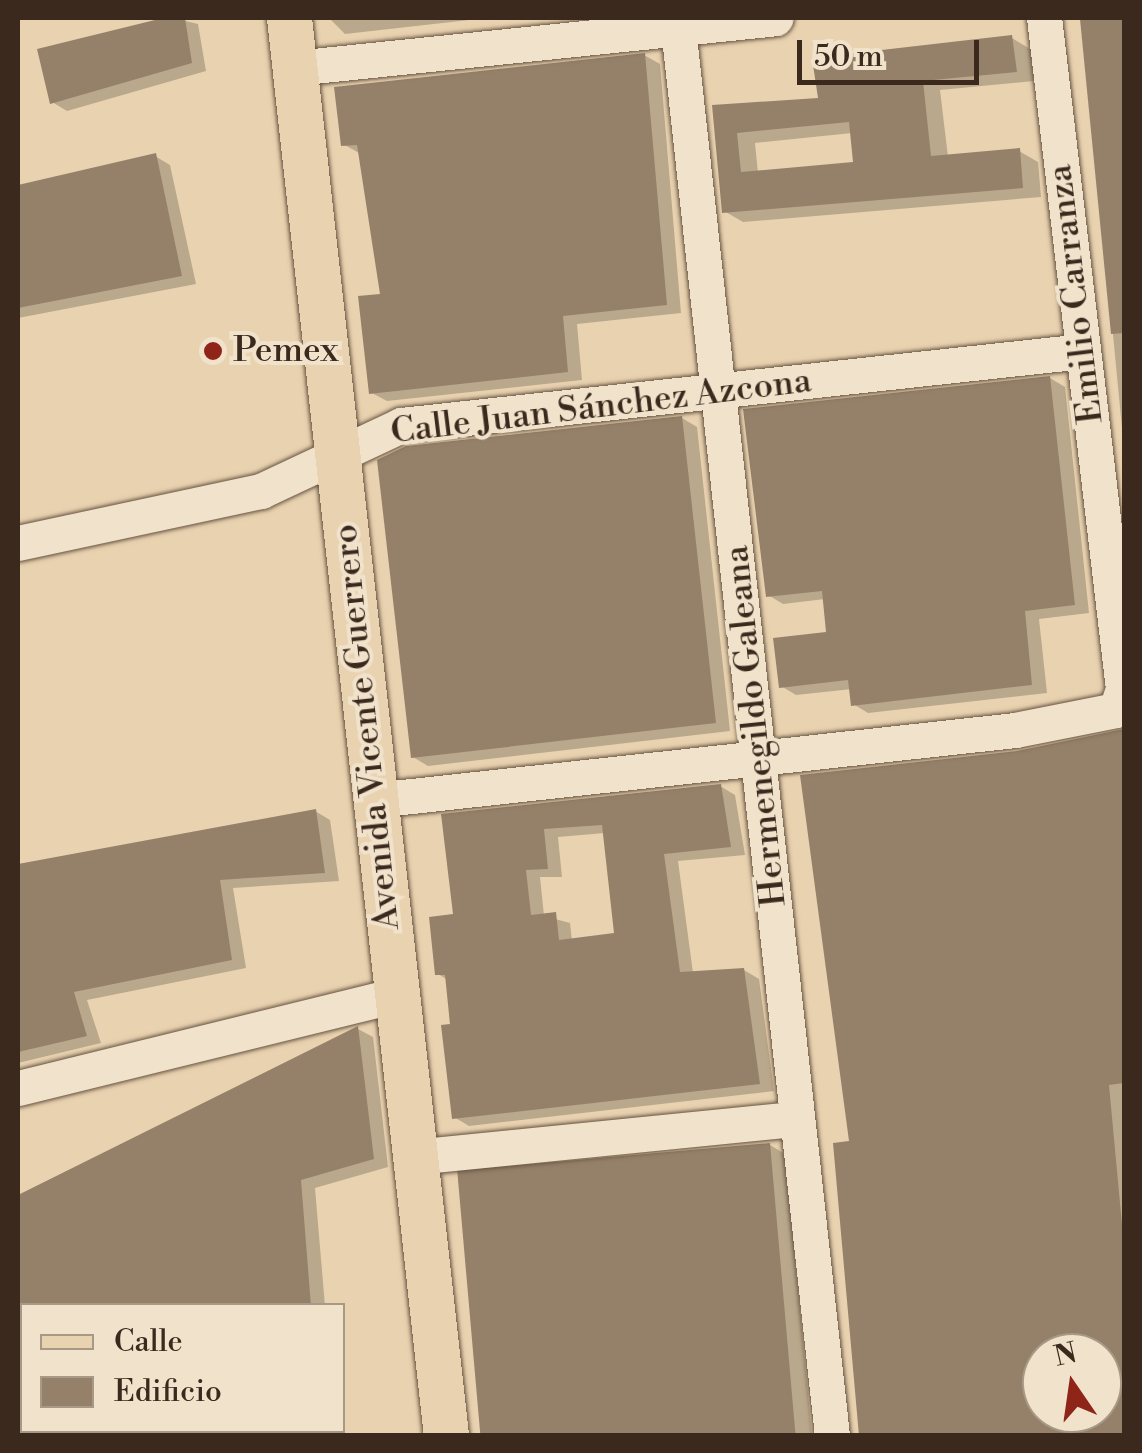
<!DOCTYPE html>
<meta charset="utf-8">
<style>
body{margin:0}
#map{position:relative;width:1142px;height:1453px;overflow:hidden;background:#e9d2af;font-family:"Libre Bodoni",serif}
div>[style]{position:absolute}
.shadow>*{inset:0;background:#0003}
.building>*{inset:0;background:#958169;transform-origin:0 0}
.roads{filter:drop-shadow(0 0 2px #665342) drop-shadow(0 0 2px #665342)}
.minor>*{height:35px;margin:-17.5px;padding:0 17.5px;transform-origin:17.5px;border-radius:17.5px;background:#f1e2cb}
.major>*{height:45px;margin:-22.5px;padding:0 22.5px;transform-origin:22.5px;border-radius:22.5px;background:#e9d2af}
.dots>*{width:28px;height:28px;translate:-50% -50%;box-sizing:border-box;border:5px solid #f1e2cb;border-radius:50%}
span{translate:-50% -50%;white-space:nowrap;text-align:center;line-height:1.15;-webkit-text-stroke:8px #f1e2cb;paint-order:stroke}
.street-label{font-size:35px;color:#3b291e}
.poi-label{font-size:35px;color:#3b291e}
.left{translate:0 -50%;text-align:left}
.frame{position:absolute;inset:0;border:20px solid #3b291e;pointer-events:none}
.legend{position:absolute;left:20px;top:1303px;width:325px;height:130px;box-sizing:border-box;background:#f1e2cb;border:2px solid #a89886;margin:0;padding:12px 18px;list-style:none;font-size:30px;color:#3b291e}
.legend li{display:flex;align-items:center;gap:20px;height:50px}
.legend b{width:50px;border:2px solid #a89886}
.north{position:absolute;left:1022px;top:1333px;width:100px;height:100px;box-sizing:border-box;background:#f1e2cb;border:2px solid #a89886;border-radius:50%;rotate:347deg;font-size:28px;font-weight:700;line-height:40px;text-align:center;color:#3b291e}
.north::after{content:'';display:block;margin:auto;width:35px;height:45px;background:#8f2418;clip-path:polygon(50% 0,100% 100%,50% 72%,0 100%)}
.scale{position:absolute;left:797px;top:40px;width:182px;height:45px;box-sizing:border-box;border:5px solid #3b291e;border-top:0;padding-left:12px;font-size:30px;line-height:35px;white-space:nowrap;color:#3b291e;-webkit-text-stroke:8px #f1e2cb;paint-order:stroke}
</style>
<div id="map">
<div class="shadow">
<div style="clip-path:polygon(173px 18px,198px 24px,206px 71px,67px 111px,52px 102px,40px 51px)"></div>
<div style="clip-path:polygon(329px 18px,487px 18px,345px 34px)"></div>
<div style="clip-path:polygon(1124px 18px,1124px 449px,1083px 22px)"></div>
<div style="clip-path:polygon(evenodd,1012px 38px,1030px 49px,1034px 81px,940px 90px,948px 157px,1019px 151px,1038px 162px,1041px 197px,743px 222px,724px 211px,715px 107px,821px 100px,1012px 38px,852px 133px,856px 165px,758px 173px,755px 143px,852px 133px)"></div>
<div style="clip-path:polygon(644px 55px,660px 64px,681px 313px,577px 324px,582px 380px,387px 401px,372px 393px,383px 296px,359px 153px,343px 144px)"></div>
<div style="clip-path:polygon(155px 156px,170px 165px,196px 284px,18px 318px,18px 254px,25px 252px,18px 188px)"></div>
<div style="clip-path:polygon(1050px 378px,1065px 387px,1089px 613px,1039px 619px,1047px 693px,868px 713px,853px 704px,852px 689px,796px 695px,781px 686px,829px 634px,825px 599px,783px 604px,768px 595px)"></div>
<div style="clip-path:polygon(682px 418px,697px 427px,730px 731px,428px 766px,413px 757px)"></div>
<div style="clip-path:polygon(evenodd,1124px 731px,1124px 1436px,862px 1436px,851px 1143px,1018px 754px,1124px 731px,1042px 1353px,1102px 1353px,1102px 1413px,1042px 1413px,1042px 1353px)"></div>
<div style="clip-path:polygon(evenodd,720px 786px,735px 795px,745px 855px,678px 861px,693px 973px,744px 970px,759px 979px,774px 1091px,469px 1126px,454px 1117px,448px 980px,438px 974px,456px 916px,444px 816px,720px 786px,605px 833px,617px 935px,572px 941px,570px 923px,544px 916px,540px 877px,562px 877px,558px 837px,605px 833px)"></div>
<div style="clip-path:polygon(315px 811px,330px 820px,339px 881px,233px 888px,246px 968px,87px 1000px,101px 1043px,18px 1063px,18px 867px)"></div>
<div style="clip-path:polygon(358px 1029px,373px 1037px,388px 1167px,315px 1188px,325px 1306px,22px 1306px,22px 1430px,336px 1436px,18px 1436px,18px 1199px)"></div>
<div style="clip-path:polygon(770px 1145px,785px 1154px,812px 1436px,490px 1436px)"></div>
</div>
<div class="building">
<div style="clip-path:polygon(163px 18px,185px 18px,192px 63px,50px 104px,37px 49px)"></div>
<div style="clip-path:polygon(1124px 18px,1124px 333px,1111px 334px,1080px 19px)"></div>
<div style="clip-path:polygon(evenodd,1012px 35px,1017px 72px,923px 81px,931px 156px,1020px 148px,1023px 188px,722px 213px,712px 105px,818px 98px,812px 58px,1012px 35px,849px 122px,853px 162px,741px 172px,737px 133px,849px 122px)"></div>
<div style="clip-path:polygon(645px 53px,667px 305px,563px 316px,568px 372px,369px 394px,358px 296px,380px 294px,357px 145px,341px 146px,334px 87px)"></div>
<div style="clip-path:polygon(156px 153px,182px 276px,18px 308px,18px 185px)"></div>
<div style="clip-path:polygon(1050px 376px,1075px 605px,1025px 611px,1032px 685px,851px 706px,848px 680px,779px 688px,773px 638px,826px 632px,822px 591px,766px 597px,743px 409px)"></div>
<div style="clip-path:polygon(682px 416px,716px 723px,411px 758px,377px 460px,406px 446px)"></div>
<div style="clip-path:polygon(evenodd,1124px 729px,1124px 1083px,1109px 1085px,1124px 1246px,1124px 1436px,859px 1436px,833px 1143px,849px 1141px,800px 775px,1017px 751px,1124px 729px,1042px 1353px,1102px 1353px,1102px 1413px,1042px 1413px,1042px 1353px)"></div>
<div style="clip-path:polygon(evenodd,721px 784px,731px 847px,664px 854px,680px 972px,744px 968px,760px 1084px,452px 1119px,441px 1025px,450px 1024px,445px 975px,435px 975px,429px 917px,453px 914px,441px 814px,721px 784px,602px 825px,614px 933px,559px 940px,556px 912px,531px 915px,526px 870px,548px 869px,544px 829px,602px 825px)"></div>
<div style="clip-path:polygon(316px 809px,325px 873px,220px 880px,232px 960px,74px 992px,87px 1036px,18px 1052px,18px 864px)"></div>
<div style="clip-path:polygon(358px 1026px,374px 1159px,301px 1180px,311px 1306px,18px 1306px,18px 1195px)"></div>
<div style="left:770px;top:1143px;width:294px;height:314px;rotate:85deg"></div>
</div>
<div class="roads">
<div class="minor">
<div style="left:677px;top:18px;width:1426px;rotate:83.76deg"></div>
<div style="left:294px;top:68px;width:484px;rotate:-5.9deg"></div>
<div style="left:18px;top:543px;width:249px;rotate:-12.1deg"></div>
<div style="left:261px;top:491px;width:155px;rotate:-25.2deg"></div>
<div style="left:401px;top:425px;width:686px;rotate:-6.19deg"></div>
<div style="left:375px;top:800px;width:644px;rotate:-6.24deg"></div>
<div style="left:1015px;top:730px;width:103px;rotate:-11.2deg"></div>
<div style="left:1116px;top:710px;width:22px;rotate:-72deg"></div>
<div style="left:1123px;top:689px;width:676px;rotate:-96.71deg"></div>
<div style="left:18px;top:1088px;width:389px;rotate:-13.8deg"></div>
<div style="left:413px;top:1157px;width:385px;rotate:-5.7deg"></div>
</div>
<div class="major">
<div style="left:289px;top:18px;width:1427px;rotate:83.68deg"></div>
</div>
</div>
<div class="dots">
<div style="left:213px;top:351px;background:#8f2418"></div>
</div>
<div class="street-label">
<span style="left:1076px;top:294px;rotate:-97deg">Emilio Carranza</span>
<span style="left:601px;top:407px;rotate:-7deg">Calle Juan Sánchez Azcona</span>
<span style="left:756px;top:726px;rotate:-96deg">Hermenegildo Galeana</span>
<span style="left:367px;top:727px;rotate:-96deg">Avenida Vicente Guerrero</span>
</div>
<div class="poi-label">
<span class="left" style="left:233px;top:351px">Pemex</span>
</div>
<div class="frame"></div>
<ul class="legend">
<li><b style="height:12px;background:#e9d2af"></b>Calle</li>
<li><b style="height:28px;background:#958169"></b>Edificio</li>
</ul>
<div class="north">N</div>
<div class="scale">50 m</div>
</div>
